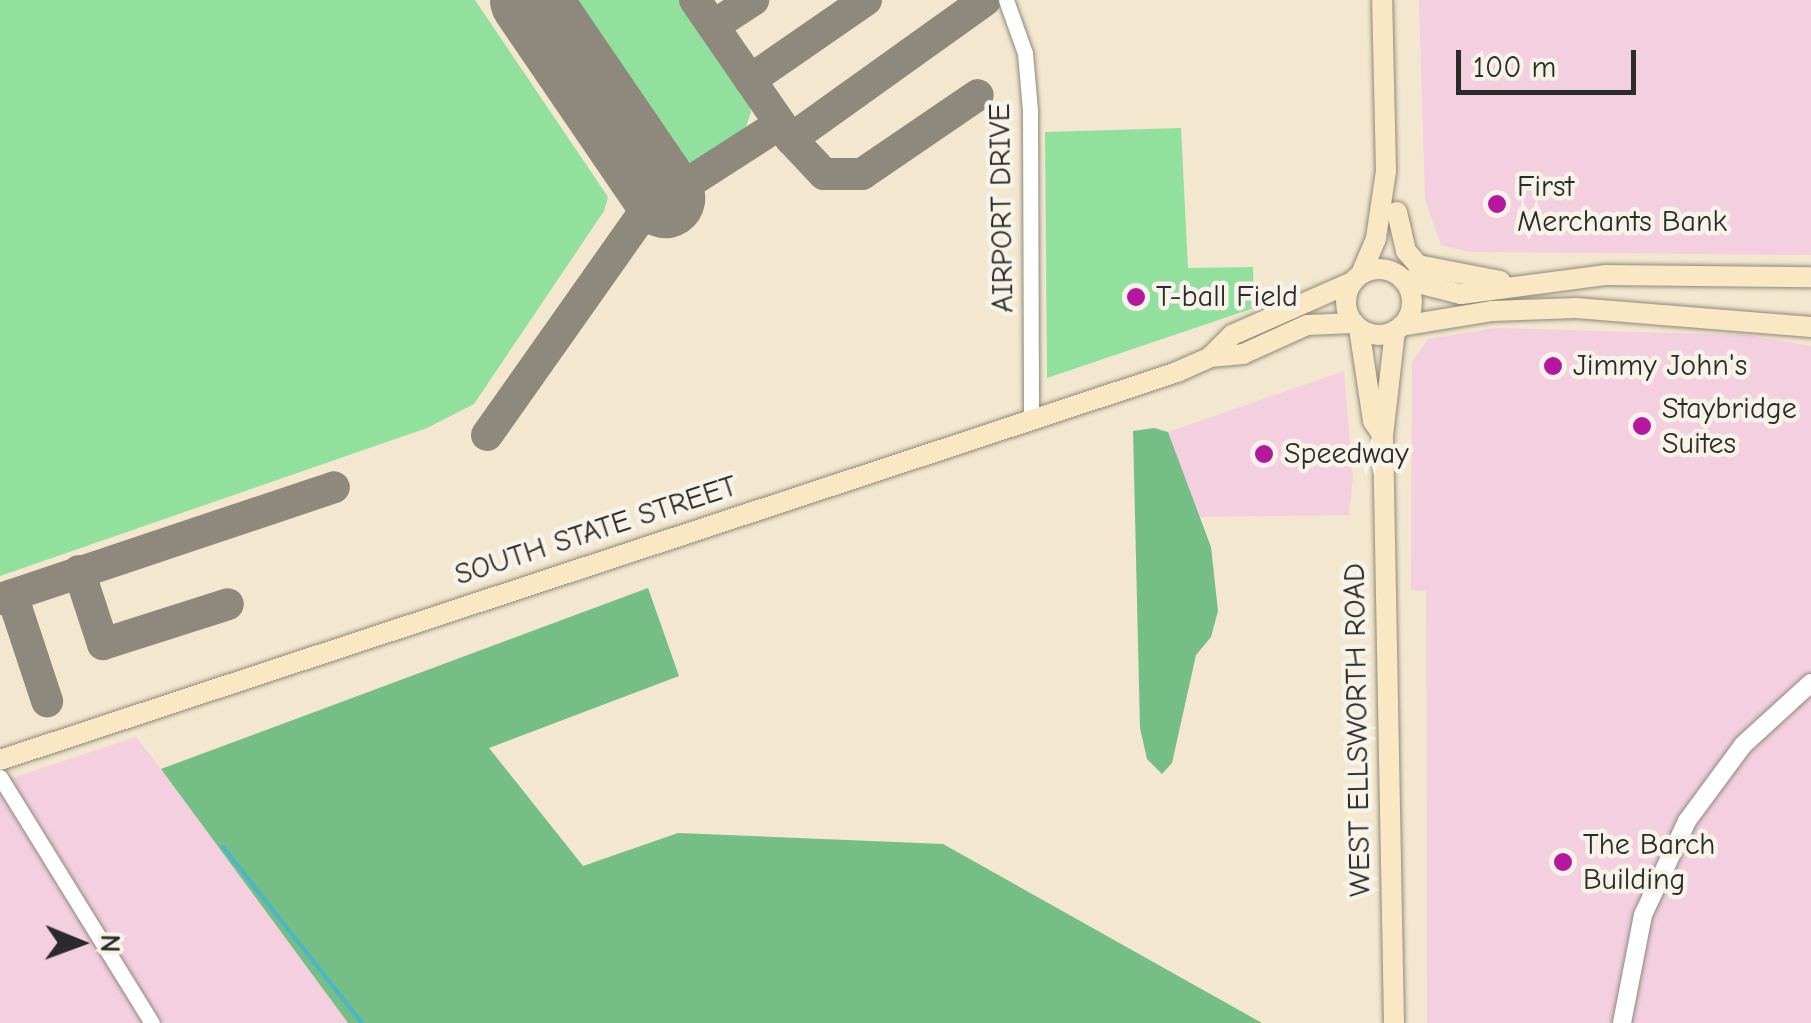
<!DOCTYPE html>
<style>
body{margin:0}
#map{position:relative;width:1811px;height:1023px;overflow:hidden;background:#f3e7cf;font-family:"Comic Neue",sans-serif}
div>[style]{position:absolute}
.built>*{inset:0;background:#f3cfe0}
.green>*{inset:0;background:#92e09e}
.forest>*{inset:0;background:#75be85}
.stream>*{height:4px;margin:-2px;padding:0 2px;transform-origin:2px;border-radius:2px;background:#4ab6c7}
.taxiway>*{height:32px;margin:-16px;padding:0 16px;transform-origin:16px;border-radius:16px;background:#8f897d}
.runway>*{height:80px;margin:-40px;padding:0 40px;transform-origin:40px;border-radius:40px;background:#8f897d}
.roads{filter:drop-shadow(0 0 2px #8f897d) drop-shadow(0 0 2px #8f897d)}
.minor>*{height:15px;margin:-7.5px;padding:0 7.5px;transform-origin:7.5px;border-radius:7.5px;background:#fff}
.tertiary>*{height:18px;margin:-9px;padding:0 9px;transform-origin:9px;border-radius:9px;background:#fff}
.secondary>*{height:20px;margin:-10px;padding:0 10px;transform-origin:10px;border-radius:10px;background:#fae7c3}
.secondary>.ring{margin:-10px;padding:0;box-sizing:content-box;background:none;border:20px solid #fae7c3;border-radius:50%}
.dots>*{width:28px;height:28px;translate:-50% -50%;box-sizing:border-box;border:5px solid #f7f3e8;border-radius:50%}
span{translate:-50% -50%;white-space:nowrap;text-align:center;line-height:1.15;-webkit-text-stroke:9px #f7f3e8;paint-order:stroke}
.poi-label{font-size:30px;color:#2b2b2b}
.left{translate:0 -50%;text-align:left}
.street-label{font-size:30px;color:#2b2b2b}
.north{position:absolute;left:30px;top:893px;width:100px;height:100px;-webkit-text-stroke:8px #f7f3e8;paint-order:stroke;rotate:91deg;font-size:28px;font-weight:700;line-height:40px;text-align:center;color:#2b2b2b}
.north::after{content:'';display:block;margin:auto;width:35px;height:45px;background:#2b2b2b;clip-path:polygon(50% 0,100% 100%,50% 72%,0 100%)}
.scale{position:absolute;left:1456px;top:50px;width:180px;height:45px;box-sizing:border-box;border:5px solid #2b2b2b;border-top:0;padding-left:12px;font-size:30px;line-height:35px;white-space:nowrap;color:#2b2b2b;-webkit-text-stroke:8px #f7f3e8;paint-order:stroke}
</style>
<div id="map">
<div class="built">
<div style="clip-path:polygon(1419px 0,1811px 0,1811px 255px,1470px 252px,1441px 245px,1425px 199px)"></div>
<div style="clip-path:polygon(1495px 328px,1747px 335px,1811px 346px,1811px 1023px,1427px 1023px,1426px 591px,1411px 590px,1412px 362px,1428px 339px)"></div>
<div style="clip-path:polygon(1344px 371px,1353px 477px,1349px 515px,1198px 517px,1168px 432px)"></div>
<div style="clip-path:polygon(136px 737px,161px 769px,348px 1023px,0 1023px,0 782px)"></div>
</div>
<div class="green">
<div style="clip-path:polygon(0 0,475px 0,608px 197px,604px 211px,474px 404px,427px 428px,0 576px)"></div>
<div style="clip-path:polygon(562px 0,685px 0,746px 86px,751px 112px,743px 136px,701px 168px,676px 164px)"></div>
<div style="clip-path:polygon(1181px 128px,1188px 268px,1253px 267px,1254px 308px,1047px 378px,1045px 132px)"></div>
</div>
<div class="forest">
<div style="clip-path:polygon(1154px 428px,1168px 432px,1211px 547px,1218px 611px,1211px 637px,1196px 655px,1172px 763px,1162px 774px,1147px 759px,1140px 728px,1133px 431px)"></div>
<div style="clip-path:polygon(648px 588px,679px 676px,489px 748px,583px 866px,678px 833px,943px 844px,1262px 1023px,348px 1023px,161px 769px)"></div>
</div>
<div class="stream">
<div style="left:223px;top:847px;width:224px;rotate:51.7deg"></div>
</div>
<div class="taxiway">
<div style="left:695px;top:0;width:169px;rotate:55.4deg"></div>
<div style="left:791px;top:139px;width:48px;rotate:46.7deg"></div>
<div style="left:824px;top:174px;width:38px"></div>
<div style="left:862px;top:174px;width:140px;rotate:-34.3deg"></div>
<div style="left:713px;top:26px;width:48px;rotate:-33deg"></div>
<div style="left:750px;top:80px;width:141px;rotate:-34.6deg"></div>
<div style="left:791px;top:139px;width:239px;rotate:-35.6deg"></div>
<div style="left:487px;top:435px;width:276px;rotate:-54.8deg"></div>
<div style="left:646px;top:210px;width:159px;rotate:-32.7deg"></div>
<div style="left:79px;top:571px;width:77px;rotate:71.8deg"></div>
<div style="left:103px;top:644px;width:131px;rotate:-17.7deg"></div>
<div style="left:12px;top:595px;width:112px;rotate:71.7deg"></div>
<div style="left:0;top:599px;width:352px;rotate:-18.5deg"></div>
</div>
<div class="runway">
<div style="left:530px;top:0;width:240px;rotate:55.7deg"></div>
</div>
<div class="roads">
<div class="minor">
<div style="left:1006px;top:0;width:56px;rotate:70.3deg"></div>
<div style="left:1025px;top:53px;width:57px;rotate:85deg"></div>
<div style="left:1030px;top:110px;width:310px;rotate:89.8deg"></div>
<div style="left:0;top:777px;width:289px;rotate:58.3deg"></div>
</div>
<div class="tertiary">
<div style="left:1622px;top:1023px;width:110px;rotate:-79deg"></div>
<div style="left:1643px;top:915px;width:104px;rotate:-64.9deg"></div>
<div style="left:1687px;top:821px;width:94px;rotate:-53.6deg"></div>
<div style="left:1743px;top:745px;width:92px;rotate:-42.4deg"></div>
</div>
<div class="secondary">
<div style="left:1397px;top:212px;width:40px;rotate:77deg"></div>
<div style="left:1406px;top:251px;width:18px;rotate:49deg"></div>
<div style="left:1418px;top:265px;width:84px;rotate:11deg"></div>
<div class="ring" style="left:1346px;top:269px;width:46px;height:46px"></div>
<div style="left:1361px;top:274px;width:39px;rotate:-67deg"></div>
<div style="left:1376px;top:238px;width:68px;rotate:-81.5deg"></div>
<div style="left:1386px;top:171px;width:171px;rotate:-91.3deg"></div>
<div style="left:1402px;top:279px;width:61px;rotate:14.3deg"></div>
<div style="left:1461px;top:294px;width:145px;rotate:-7.5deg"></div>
<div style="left:1605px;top:275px;width:206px;rotate:0.6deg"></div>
<div style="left:1401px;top:326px;width:93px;rotate:-9.3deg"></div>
<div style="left:1493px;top:311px;width:83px;rotate:-2.1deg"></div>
<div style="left:1576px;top:308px;width:236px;rotate:4.6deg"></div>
<div style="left:1359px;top:328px;width:94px;rotate:81.4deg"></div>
<div style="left:1373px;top:421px;width:18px;rotate:56deg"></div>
<div style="left:1210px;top:357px;width:33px;rotate:-5deg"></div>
<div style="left:1243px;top:354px;width:70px;rotate:-24.4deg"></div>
<div style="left:1307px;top:325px;width:47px;rotate:-2.4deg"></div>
<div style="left:0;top:760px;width:1239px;rotate:-18.24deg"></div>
<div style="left:1177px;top:372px;width:36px;rotate:-24deg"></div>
<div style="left:1210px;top:357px;width:31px;rotate:-45deg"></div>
<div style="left:1232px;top:335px;width:131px;rotate:-23.8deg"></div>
<div style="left:1394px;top:1023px;width:587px;rotate:-91.07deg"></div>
<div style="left:1383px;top:436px;width:106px;rotate:-83.5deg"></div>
</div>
</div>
<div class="dots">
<div style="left:1497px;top:204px;background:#b5179e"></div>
<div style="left:1136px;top:297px;background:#b5179e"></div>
<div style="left:1553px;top:366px;background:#b5179e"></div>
<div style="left:1642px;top:426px;background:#b5179e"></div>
<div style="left:1264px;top:454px;background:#b5179e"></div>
<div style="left:1563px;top:862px;background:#b5179e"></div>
</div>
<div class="poi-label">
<span class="left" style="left:1517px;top:204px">First<br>Merchants Bank</span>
<span class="left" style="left:1156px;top:297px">T-ball Field</span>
<span class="left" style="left:1573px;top:366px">Jimmy John's</span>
<span class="left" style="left:1662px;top:426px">Staybridge<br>Suites</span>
<span class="left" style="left:1284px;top:454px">Speedway</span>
<span class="left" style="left:1583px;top:862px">The Barch<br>Building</span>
</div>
<div class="street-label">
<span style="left:1002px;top:208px;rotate:-91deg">AIRPORT DRIVE</span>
<span style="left:596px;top:531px;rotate:-18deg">SOUTH STATE STREET</span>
<span style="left:1358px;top:730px;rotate:-91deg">WEST ELLSWORTH ROAD</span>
</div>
<div class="north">N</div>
<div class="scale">100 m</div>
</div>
